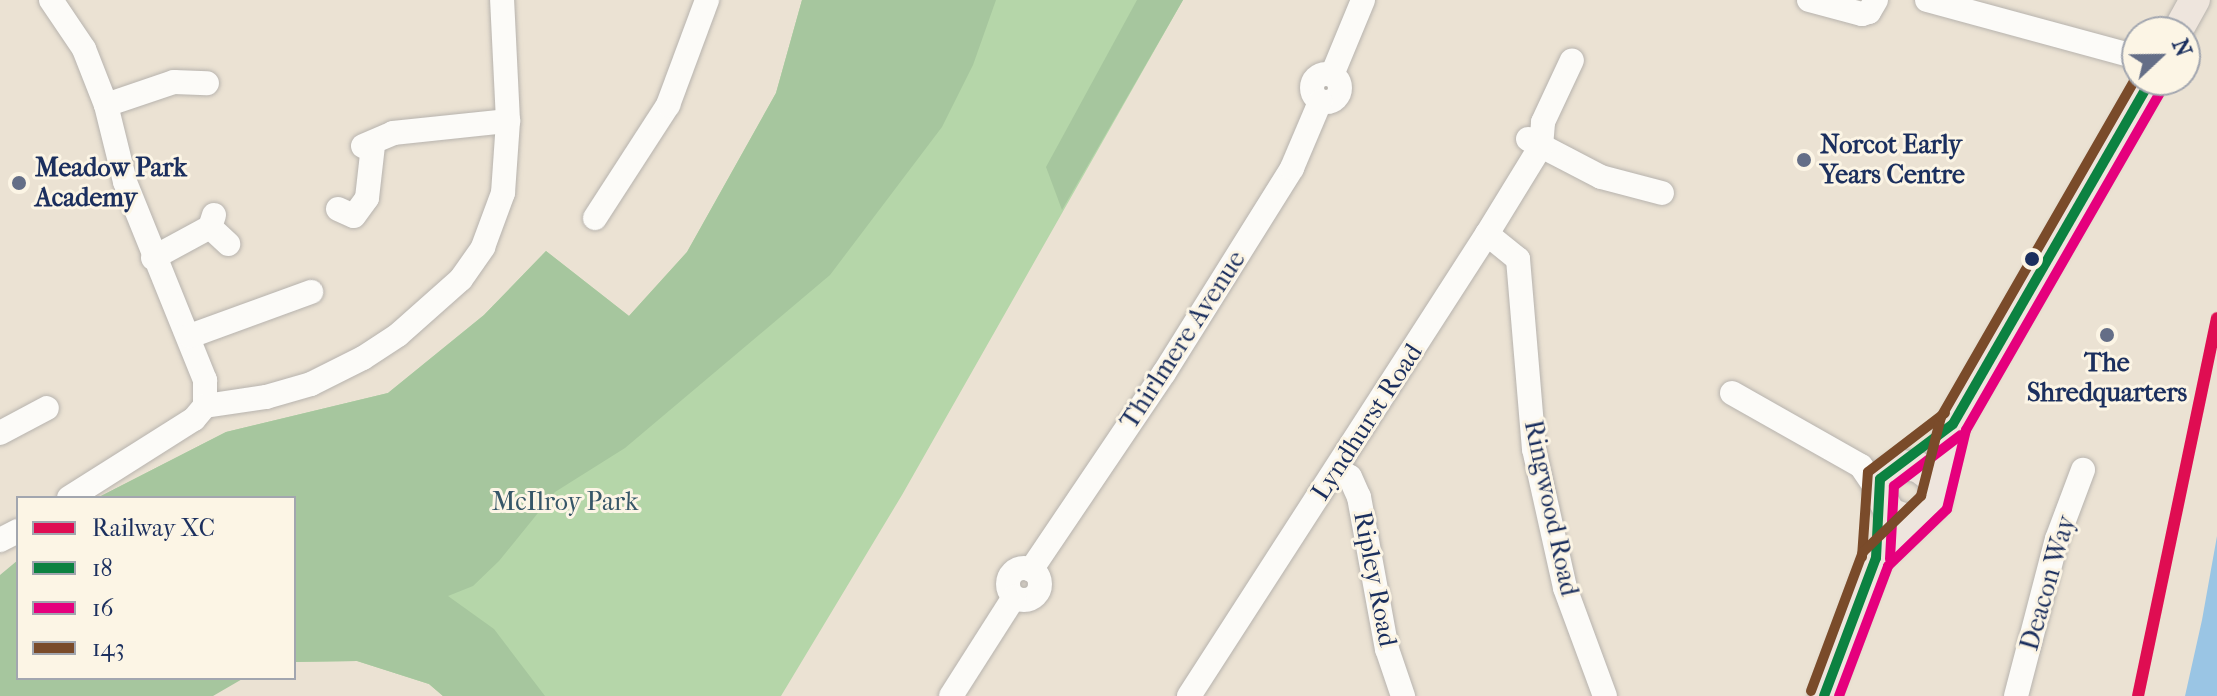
<!DOCTYPE html>
<style>
body{margin:0}
#map{position:relative;width:2217px;height:696px;overflow:hidden;background:#ebe2d3;font-family:"IM FELL French Canon",serif}
div>[style]{position:absolute}
.green>*{inset:0;background:#b5d6a9}
.forest>*{inset:0;background:#a6c69e}
.water>*{inset:0;background:#9ac5e4}
.roads{filter:drop-shadow(0 0 2px #b7b3ae) drop-shadow(0 0 2px #b7b3ae)}
.minor>*{height:24px;margin:-12px;padding:0 12px;transform-origin:12px;border-radius:12px;background:#fcfbf8}
.minor>.ring{margin:-12px;padding:0;box-sizing:content-box;background:none;border:24px solid #fcfbf8;border-radius:50%}
.major>*{height:30px;margin:-15px;padding:0 15px;transform-origin:15px;border-radius:15px;background:#eee5dd}
.bus-1>*{height:10px;margin:-5px;padding:0 5px;transform-origin:5px;border-radius:5px;background:#0c8241}
.bus-2>*{height:10px;margin:-5px;padding:0 5px;transform-origin:5px;border-radius:5px;background:#e5007d}
.bus-3>*{height:10px;margin:-5px;padding:0 5px;transform-origin:5px;border-radius:5px;background:#7a4b2a}
.rail-1>*{height:12px;margin:-6px;padding:0 6px;transform-origin:6px;border-radius:6px;background:#df0d52}
.dots>*{width:22px;height:22px;translate:-50% -50%;box-sizing:border-box;border:4px solid #fcf5e5;border-radius:50%}
span{translate:-50% -50%;white-space:nowrap;text-align:center;line-height:1.15;-webkit-text-stroke:6px #fcf5e5;paint-order:stroke}
.poi-label{font-size:26px;color:#1b2f5e;font-weight:700}
.left{translate:0 -50%;text-align:left}
.street-label{font-size:26px;color:#1b2f5e}
.park-label{font-size:26px;color:#365668}
.legend{position:absolute;left:16px;top:496px;width:280px;height:184px;box-sizing:border-box;background:#fcf5e5;border:2px solid #a2a6af;margin:0;padding:10px 14px;list-style:none;font-size:24px;color:#1b2f5e}
.legend li{display:flex;align-items:center;gap:16px;height:40px}
.legend b{width:40px;border:2px solid #a2a6af}
.north{position:absolute;left:2121px;top:16px;width:80px;height:80px;box-sizing:border-box;background:#fcf5e5;border:2px solid #a2a6af;border-radius:50%;rotate:68deg;font-size:22px;font-weight:700;line-height:32px;text-align:center;color:#1b2f5e}
.north::after{content:'';display:block;margin:auto;width:28px;height:36px;background:#646e87;clip-path:polygon(50% 0,100% 100%,50% 72%,0 100%)}
</style>
<div id="map">
<div class="green">
<div style="clip-path:polygon(802px 0,1183px 0,902px 495px,781px 696px,443px 696px,429px 684px,357px 661px,294px 662px,294px 498px,97px 498px,226px 432px,388px 393px,484px 315px,546px 251px,629px 316px,687px 252px,776px 93px)"></div>
</div>
<div class="forest">
<div style="clip-path:polygon(802px 0,996px 0,973px 65px,942px 127px,830px 275px,625px 448px,555px 492px,499px 561px,473px 586px,448px 596px,494px 629px,545px 696px,443px 696px,429px 684px,357px 661px,294px 662px,294px 498px,97px 498px,226px 432px,388px 393px,484px 315px,546px 251px,629px 316px,687px 252px,776px 93px)"></div>
<div style="clip-path:polygon(1137px 0,1183px 0,1062px 210px,1046px 167px)"></div>
<div style="clip-path:polygon(18px 560px,18px 678px,244px 678px,213px 696px,0 696px,0 575px)"></div>
</div>
<div class="water">
<div style="clip-path:polygon(2217px 536px,2217px 696px,2185px 696px,2202px 620px)"></div>
</div>
<div class="roads">
<div class="minor">
<div style="left:51px;top:0;width:59px;rotate:56deg"></div>
<div style="left:84px;top:49px;width:60px;rotate:68.6deg"></div>
<div style="left:106px;top:105px;width:79px;rotate:76.1deg"></div>
<div style="left:125px;top:182px;width:214px;rotate:68deg"></div>
<div style="left:205px;top:380px;width:26px;rotate:90deg"></div>
<div style="left:1809px;top:0;width:55px;rotate:14.8deg"></div>
<div style="left:1862px;top:14px;width:7px;rotate:-16deg"></div>
<div style="left:1869px;top:12px;width:14px;rotate:-60deg"></div>
<div style="left:1927px;top:0;width:218px;rotate:15.2deg"></div>
<div class="ring" style="left:1312px;top:74px;width:4px;height:4px"></div>
<div style="left:1332px;top:75px;width:81px;rotate:-67.5deg"></div>
<div style="left:106px;top:105px;width:72px;rotate:-18.7deg"></div>
<div style="left:174px;top:82px;width:33px;rotate:2deg"></div>
<div style="left:1528px;top:139px;width:82px;rotate:27.5deg"></div>
<div style="left:1601px;top:177px;width:63px;rotate:14.7deg"></div>
<div style="left:363px;top:146px;width:33px;rotate:-23deg"></div>
<div style="left:393px;top:133px;width:116px;rotate:-6deg"></div>
<div style="left:338px;top:209px;width:17px;rotate:24deg"></div>
<div style="left:354px;top:216px;width:22px;rotate:-54deg"></div>
<div style="left:367px;top:198px;width:53px;rotate:-83.5deg"></div>
<div style="left:214px;top:215px;width:13px;rotate:108deg"></div>
<div style="left:210px;top:227px;width:25px;rotate:43deg"></div>
<div style="left:595px;top:218px;width:135px;rotate:-57.1deg"></div>
<div style="left:668px;top:105px;width:112px;rotate:-69.6deg"></div>
<div style="left:1487px;top:234px;width:40px;rotate:39deg"></div>
<div style="left:1518px;top:259px;width:191px;rotate:85.2deg"></div>
<div style="left:1534px;top:449px;width:142px;rotate:77.4deg"></div>
<div style="left:1565px;top:588px;width:115px;rotate:69.7deg"></div>
<div style="left:153px;top:258px;width:65px;rotate:-28.5deg"></div>
<div style="left:190px;top:336px;width:129px;rotate:-20deg"></div>
<div style="left:1732px;top:393px;width:148px;rotate:29.5deg"></div>
<div style="left:1861px;top:466px;width:30px;rotate:56deg"></div>
<div style="left:0;top:433px;width:53px;rotate:-28deg"></div>
<div style="left:1337px;top:469px;width:15px;rotate:32deg"></div>
<div style="left:1350px;top:477px;width:22px;rotate:66deg"></div>
<div style="left:1359px;top:497px;width:155px;rotate:79.6deg"></div>
<div style="left:1387px;top:649px;width:50px;rotate:71.2deg"></div>
<div style="left:69px;top:498px;width:148px;rotate:-32.3deg"></div>
<div style="left:194px;top:419px;width:17px;rotate:-50deg"></div>
<div style="left:205px;top:406px;width:62px;rotate:-8.4deg"></div>
<div style="left:266px;top:397px;width:47px;rotate:-16.1deg"></div>
<div style="left:311px;top:384px;width:58px;rotate:-26.6deg"></div>
<div style="left:363px;top:358px;width:42px;rotate:-33.3deg"></div>
<div style="left:398px;top:335px;width:84px;rotate:-41.6deg"></div>
<div style="left:461px;top:279px;width:39px;rotate:-55deg"></div>
<div style="left:483px;top:247px;width:58px;rotate:-69.7deg"></div>
<div style="left:503px;top:193px;width:72px;rotate:-86deg"></div>
<div style="left:508px;top:121px;width:121px;rotate:-92.8deg"></div>
<div style="left:0;top:540px;width:20px;rotate:-27deg"></div>
<div class="ring" style="left:1008px;top:568px;width:8px;height:8px"></div>
<div style="left:1031px;top:570px;width:238px;rotate:-56deg"></div>
<div style="left:1164px;top:373px;width:242px;rotate:-58deg"></div>
<div style="left:1292px;top:168px;width:72px;rotate:-67deg"></div>
<div style="left:951px;top:696px;width:117px;rotate:-57.5deg"></div>
<div style="left:1189px;top:696px;width:550px;rotate:-57.18deg"></div>
<div style="left:1487px;top:234px;width:103px;rotate:-58.5deg"></div>
<div style="left:1541px;top:146px;width:24px;rotate:-85deg"></div>
<div style="left:1543px;top:122px;width:68px;rotate:-64.9deg"></div>
<div style="left:2016px;top:696px;width:162px;rotate:-75.4deg"></div>
<div style="left:2057px;top:539px;width:74px;rotate:-69.4deg"></div>
</div>
<div class="major">
<div style="left:2177px;top:32px;width:37px;rotate:-61deg"></div>
<div style="left:1935px;top:484px;width:63px;rotate:-73.3deg"></div>
<div style="left:1953px;top:424px;width:397px;rotate:-60.1deg"></div>
<div style="left:1824px;top:696px;width:147px;rotate:-69.4deg"></div>
<div style="left:1876px;top:558px;width:81px;rotate:-43.5deg"></div>
<div style="left:1935px;top:502px;width:11px;rotate:-80deg"></div>
<div style="left:1937px;top:491px;width:17px;rotate:-115deg"></div>
<div style="left:1930px;top:476px;width:15px;rotate:-143deg"></div>
<div style="left:1918px;top:467px;width:17px;rotate:-173deg"></div>
<div style="left:1901px;top:465px;width:19px;rotate:152deg"></div>
<div style="left:1884px;top:474px;width:18px;rotate:109deg"></div>
<div style="left:1878px;top:491px;width:25px;rotate:61deg"></div>
<div style="left:1890px;top:513px;width:23px;rotate:20deg"></div>
</div>
</div>
<div class="bus-1">
<div style="left:1824px;top:696px;width:147px;rotate:-69.4deg"></div>
<div style="left:1876px;top:558px;width:79px;rotate:-87.1deg"></div>
<div style="left:1880px;top:479px;width:91px;rotate:-37deg"></div>
<div style="left:1953px;top:424px;width:397px;rotate:-60.1deg"></div>
</div>
<div class="bus-2">
<div style="left:1890px;top:559px;width:73px;rotate:-86.9deg"></div>
<div style="left:1894px;top:486px;width:84px;rotate:-37.3deg"></div>
<div style="left:1839px;top:696px;width:139px;rotate:-69.3deg"></div>
<div style="left:1888px;top:566px;width:82px;rotate:-44deg"></div>
<div style="left:1947px;top:509px;width:81px;rotate:-76.5deg"></div>
<div style="left:1966px;top:430px;width:396px;rotate:-60.1deg"></div>
</div>
<div class="bus-3">
<div style="left:1862px;top:557px;width:85px;rotate:-86deg"></div>
<div style="left:1868px;top:472px;width:97px;rotate:-37.5deg"></div>
<div style="left:1811px;top:691px;width:148px;rotate:-69.5deg"></div>
<div style="left:1863px;top:552px;width:81px;rotate:-44deg"></div>
<div style="left:1921px;top:496px;width:81px;rotate:-75.8deg"></div>
<div style="left:1941px;top:417px;width:393px;rotate:-60.1deg"></div>
</div>
<div class="rail-1">
<div style="left:2138px;top:696px;width:386px;rotate:-78.2deg"></div>
</div>
<div class="dots">
<div style="left:1804px;top:160px;background:#646e87"></div>
<div style="left:19px;top:183px;background:#646e87"></div>
<div style="left:2032px;top:259px;background:#1b2f5e"></div>
<div style="left:2107px;top:335px;background:#646e87"></div>
</div>
<div class="poi-label">
<span class="left" style="left:1820px;top:160px">Norcot Early<br>Years Centre</span>
<span class="left" style="left:35px;top:183px">Meadow Park<br>Academy</span>
<span style="left:2107px;top:378px">The<br>Shredquarters</span>
</div>
<div class="street-label">
<span style="left:1183px;top:340px;rotate:-57deg">Thirlmere Avenue</span>
<span style="left:1367px;top:422px;rotate:-57deg">Lyndhurst Road</span>
<span style="left:1551px;top:508px;rotate:78deg">Ringwood Road</span>
<span style="left:1375px;top:579px;rotate:79deg">Ripley Road</span>
<span style="left:2048px;top:583px;rotate:-74deg">Deacon Way</span>
</div>
<div class="park-label">
<span style="left:565px;top:502px">McIlroy Park</span>
</div>
<ul class="legend">
<li><b style="height:10px;background:#df0d52"></b>Railway XC</li>
<li><b style="height:10px;background:#0c8241"></b>18</li>
<li><b style="height:10px;background:#e5007d"></b>16</li>
<li><b style="height:10px;background:#7a4b2a"></b>143</li>
</ul>
<div class="north">N</div>
</div>
